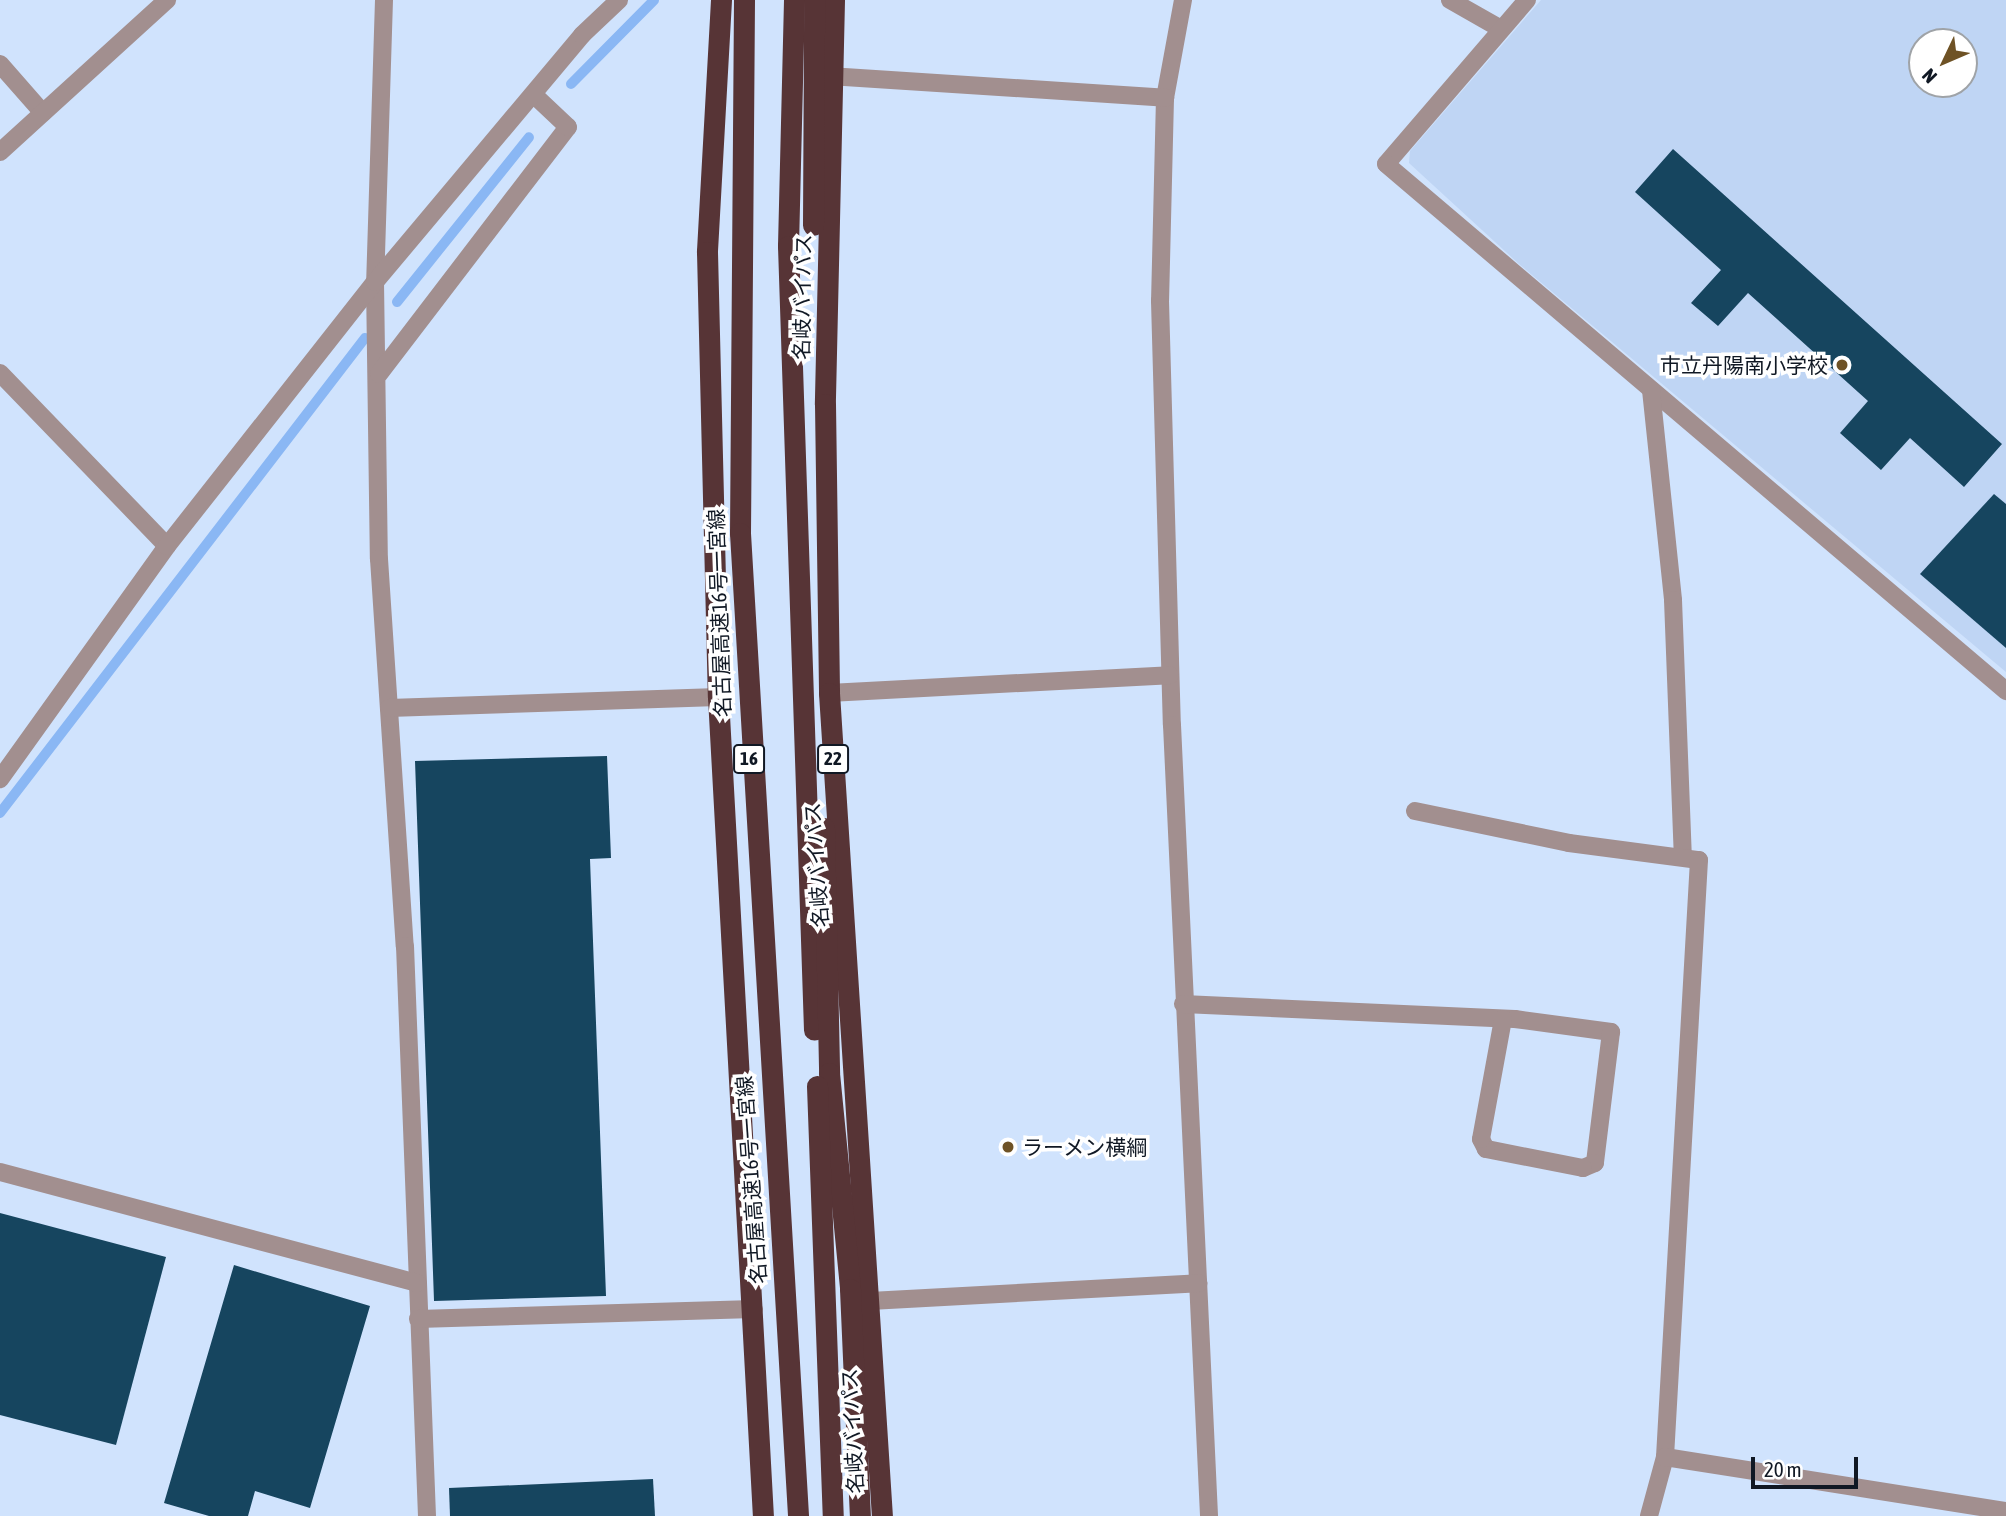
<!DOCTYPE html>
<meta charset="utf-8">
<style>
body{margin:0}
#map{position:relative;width:2006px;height:1516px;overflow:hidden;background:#d0e3fd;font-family:"Asap Condensed","Noto Sans JP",sans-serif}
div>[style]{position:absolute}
.built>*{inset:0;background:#bfd5f4}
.stream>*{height:10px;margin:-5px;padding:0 5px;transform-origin:5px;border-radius:5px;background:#8ab7f4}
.building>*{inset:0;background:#16455f}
.street>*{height:18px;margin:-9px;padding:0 9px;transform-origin:9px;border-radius:9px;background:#a28f8f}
.highway>*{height:21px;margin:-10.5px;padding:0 10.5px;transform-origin:10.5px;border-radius:10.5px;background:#573436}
.dots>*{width:19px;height:19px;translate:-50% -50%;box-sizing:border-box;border:4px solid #fff;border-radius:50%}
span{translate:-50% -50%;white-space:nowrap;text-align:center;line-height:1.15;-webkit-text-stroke:7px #fff;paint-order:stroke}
.shield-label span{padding:2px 5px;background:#fff;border:2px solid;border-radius:5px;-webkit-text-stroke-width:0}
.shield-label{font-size:19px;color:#101824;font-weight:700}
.street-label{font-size:21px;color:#101824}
.poi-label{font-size:21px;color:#101824}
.right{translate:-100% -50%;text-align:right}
.left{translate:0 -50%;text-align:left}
.north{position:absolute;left:1908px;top:28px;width:70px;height:70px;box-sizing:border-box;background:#fff;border:2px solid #9fa3a7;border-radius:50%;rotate:226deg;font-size:19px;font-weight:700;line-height:28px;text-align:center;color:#101824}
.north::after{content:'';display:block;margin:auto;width:24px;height:32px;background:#6e5225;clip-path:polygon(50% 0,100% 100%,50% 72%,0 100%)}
.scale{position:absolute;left:1751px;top:1457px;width:107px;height:32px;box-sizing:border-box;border:4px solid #101824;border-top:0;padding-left:9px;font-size:21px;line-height:24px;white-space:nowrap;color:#101824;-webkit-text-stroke:5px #fff;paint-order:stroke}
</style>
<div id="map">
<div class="built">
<div style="clip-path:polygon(evenodd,1541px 0,2006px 0,2006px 672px,1519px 264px,1409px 163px,1410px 151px,1541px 0,1922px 42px,1964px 42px,1964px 84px,1922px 84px,1922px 42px)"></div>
</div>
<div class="stream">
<div style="left:571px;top:84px;width:118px;rotate:-45.3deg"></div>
<div style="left:397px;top:302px;width:211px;rotate:-51.3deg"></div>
<div style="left:0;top:813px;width:599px;rotate:-52.46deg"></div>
</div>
<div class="building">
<div style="clip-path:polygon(1673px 149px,2002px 444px,1964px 487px,1910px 438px,1881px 470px,1840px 433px,1868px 401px,1748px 293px,1718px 326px,1691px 303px,1721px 270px,1635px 192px)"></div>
<div style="clip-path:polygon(1994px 494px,2006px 504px,2006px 648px,1920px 574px)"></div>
<div style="clip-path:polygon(607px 756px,611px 858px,590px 859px,606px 1296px,434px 1301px,415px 761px)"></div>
<div style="clip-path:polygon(0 1213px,166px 1257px,116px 1445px,0 1415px)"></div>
<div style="clip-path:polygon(234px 1265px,370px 1306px,310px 1508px,255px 1491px,248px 1516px,209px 1516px,164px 1503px)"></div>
<div style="clip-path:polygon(653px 1479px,655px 1516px,450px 1516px,449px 1488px)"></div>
</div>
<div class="street">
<div style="left:384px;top:0;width:282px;rotate:91.8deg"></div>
<div style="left:375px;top:282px;width:277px;rotate:89.2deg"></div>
<div style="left:379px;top:559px;width:388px;rotate:86.2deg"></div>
<div style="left:405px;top:946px;width:570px;rotate:87.79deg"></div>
<div style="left:1183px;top:0;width:100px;rotate:100.4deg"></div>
<div style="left:1165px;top:98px;width:203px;rotate:91.4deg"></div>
<div style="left:1160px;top:301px;width:424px;rotate:88.4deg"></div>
<div style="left:1172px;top:725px;width:792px;rotate:87.32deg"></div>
<div style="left:1450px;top:0;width:59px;rotate:29.6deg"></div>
<div style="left:1527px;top:0;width:216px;rotate:130.7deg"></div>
<div style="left:1386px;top:164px;width:814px;rotate:40.36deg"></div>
<div style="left:0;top:64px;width:65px;rotate:48.7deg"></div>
<div style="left:829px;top:76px;width:337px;rotate:3.7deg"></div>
<div style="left:0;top:152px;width:226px;rotate:-42.3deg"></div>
<div style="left:0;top:373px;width:240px;rotate:46deg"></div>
<div style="left:167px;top:546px;width:287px;rotate:125.6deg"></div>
<div style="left:379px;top:374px;width:311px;rotate:-52.6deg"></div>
<div style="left:568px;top:127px;width:47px;rotate:-136.7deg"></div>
<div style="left:1651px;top:390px;width:211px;rotate:84deg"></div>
<div style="left:1673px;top:600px;width:256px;rotate:87.8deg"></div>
<div style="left:167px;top:546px;width:336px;rotate:-51.8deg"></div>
<div style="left:375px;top:282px;width:322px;rotate:-50deg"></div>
<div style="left:582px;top:35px;width:51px;rotate:-43.4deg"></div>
<div style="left:829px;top:693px;width:341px;rotate:-3deg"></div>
<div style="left:389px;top:708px;width:329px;rotate:-1.9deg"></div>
<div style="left:1415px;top:811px;width:157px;rotate:11.7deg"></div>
<div style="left:1569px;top:843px;width:131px;rotate:7.5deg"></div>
<div style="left:1699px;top:860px;width:598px;rotate:93.26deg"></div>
<div style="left:1665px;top:1457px;width:61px;rotate:105.2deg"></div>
<div style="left:1183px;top:1004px;width:332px;rotate:2.6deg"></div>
<div style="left:1515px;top:1019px;width:97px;rotate:7.7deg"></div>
<div style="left:1611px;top:1032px;width:132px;rotate:97deg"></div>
<div style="left:1595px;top:1163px;width:13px;rotate:157deg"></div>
<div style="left:1583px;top:1168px;width:99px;rotate:-168.9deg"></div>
<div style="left:1486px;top:1149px;width:11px;rotate:-117deg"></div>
<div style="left:1481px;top:1139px;width:122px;rotate:-79.6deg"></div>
<div style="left:0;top:1172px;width:432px;rotate:14.9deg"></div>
<div style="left:870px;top:1301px;width:329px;rotate:-3.1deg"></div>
<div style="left:418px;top:1319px;width:336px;rotate:-1.7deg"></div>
<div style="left:1665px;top:1457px;width:345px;rotate:9deg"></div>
</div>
<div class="highway">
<div style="left:721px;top:0;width:252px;rotate:93.2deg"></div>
<div style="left:707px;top:252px;width:445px;rotate:88.6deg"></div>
<div style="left:718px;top:697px;width:820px;rotate:86.86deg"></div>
<div style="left:744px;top:0;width:533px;rotate:90.43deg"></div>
<div style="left:740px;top:533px;width:985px;rotate:86.62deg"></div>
<div style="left:794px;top:0;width:246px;rotate:91.4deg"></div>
<div style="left:788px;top:246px;width:784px;rotate:88.1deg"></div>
<div style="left:834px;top:0;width:404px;rotate:91.3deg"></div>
<div style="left:825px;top:404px;width:289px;rotate:89.2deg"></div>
<div style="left:829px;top:693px;width:825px;rotate:86.32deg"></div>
<div style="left:813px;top:225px;width:225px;rotate:-89.7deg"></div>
<div style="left:824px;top:828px;width:245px;rotate:88.8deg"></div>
<div style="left:829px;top:1073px;width:217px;rotate:84.4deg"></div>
<div style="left:850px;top:1289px;width:227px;rotate:87.5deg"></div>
<div style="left:817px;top:1086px;width:430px;rotate:87.9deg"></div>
</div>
<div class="dots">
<div style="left:1842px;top:365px;background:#6e5225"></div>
<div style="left:1008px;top:1147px;background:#6e5225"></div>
</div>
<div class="shield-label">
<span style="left:749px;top:759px">16</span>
<span style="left:833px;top:759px">22</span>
</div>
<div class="street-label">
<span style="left:802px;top:297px;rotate:-89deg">名岐バイパス</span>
<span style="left:719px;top:613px;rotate:-92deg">名古屋高速16号一宮線</span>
<span style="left:816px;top:865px;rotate:-94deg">名岐バイパス</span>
<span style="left:751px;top:1180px;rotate:-94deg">名古屋高速16号一宮線</span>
<span style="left:852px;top:1431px;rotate:-93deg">名岐バイパス</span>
</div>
<div class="poi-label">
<span class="right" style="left:1828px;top:365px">市立丹陽南小学校</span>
<span class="left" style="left:1022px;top:1147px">ラーメン横綱</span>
</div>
<div class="north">N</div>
<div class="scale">20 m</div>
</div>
